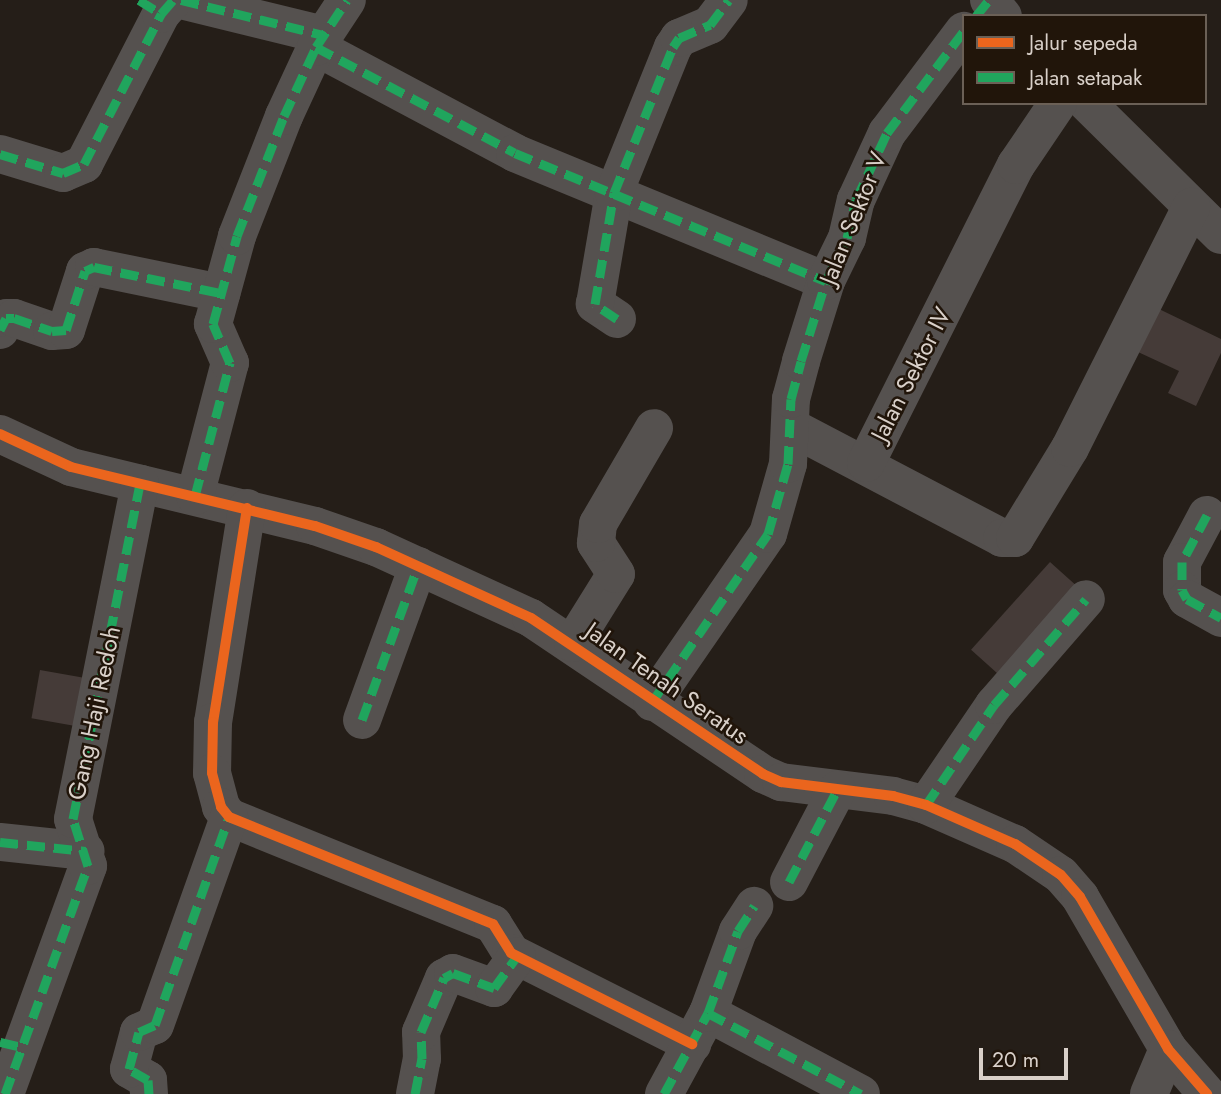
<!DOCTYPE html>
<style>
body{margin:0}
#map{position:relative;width:1221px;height:1094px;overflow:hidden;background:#251e18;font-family:Jost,sans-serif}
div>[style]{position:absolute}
.building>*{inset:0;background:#453b38;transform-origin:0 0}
.minor>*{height:38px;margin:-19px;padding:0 19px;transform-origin:19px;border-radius:19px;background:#55514f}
.quiet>*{height:9px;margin-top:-4.5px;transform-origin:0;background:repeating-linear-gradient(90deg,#20a55d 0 18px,transparent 0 27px)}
.cycleway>*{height:10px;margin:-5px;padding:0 5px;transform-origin:5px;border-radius:5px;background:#eb651d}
span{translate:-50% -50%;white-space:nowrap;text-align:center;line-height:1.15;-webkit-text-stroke:5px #21150a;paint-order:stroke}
.street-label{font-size:24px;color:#d9d0c9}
.legend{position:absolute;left:962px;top:14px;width:245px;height:91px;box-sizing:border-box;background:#21150a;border:2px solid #6b6056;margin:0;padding:9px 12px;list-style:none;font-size:21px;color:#d9d0c9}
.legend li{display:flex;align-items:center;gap:14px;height:35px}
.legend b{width:35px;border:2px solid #6b6056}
.scale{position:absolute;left:979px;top:1048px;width:89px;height:32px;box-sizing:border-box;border:4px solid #d9d0c9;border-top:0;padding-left:9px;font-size:21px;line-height:24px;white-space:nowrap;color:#d9d0c9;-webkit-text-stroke:5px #21150a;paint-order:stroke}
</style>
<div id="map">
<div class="building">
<div style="clip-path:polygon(1159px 309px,1221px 339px,1221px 353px,1196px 406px,1168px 393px,1179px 371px,1138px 352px)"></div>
<div style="left:1050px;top:562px;width:48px;height:118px;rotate:42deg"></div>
<div style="left:40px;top:670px;width:56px;height:49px;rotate:10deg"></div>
</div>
<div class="minor">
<div style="left:181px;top:0;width:147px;rotate:13.8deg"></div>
<div style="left:989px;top:0;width:21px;rotate:49deg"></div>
<div style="left:316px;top:47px;width:225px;rotate:28deg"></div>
<div style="left:515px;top:153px;width:336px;rotate:22.4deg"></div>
<div style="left:1087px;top:103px;width:188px;rotate:44.6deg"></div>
<div style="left:0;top:154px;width:66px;rotate:16.8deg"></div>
<div style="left:63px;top:173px;width:23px;rotate:-23deg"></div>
<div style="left:84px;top:164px;width:169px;rotate:-62.8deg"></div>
<div style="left:161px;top:14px;width:18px;rotate:-49deg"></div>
<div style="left:617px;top:319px;width:27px;rotate:-146deg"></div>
<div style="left:595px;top:304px;width:113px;rotate:-80.3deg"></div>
<div style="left:614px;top:193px;width:157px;rotate:-68deg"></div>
<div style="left:673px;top:47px;width:11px;rotate:-56deg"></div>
<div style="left:679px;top:38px;width:34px;rotate:-23deg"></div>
<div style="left:710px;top:25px;width:31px;rotate:-53deg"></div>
<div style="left:0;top:330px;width:13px;rotate:-63deg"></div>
<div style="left:6px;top:318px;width:8px"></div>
<div style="left:14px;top:318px;width:40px;rotate:18.9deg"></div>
<div style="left:52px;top:331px;width:14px;rotate:-4deg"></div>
<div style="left:66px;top:330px;width:62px;rotate:-72.1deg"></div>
<div style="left:85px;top:271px;width:10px;rotate:-24deg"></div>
<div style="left:94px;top:267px;width:130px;rotate:11.6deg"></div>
<div style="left:791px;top:427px;width:238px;rotate:27.7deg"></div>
<div style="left:1002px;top:538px;width:13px"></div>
<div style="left:1015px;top:538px;width:105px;rotate:-58.6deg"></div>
<div style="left:1070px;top:448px;width:270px;rotate:-63.3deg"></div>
<div style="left:0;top:434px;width:78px;rotate:24.9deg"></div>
<div style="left:71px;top:467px;width:251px;rotate:13.6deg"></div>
<div style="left:315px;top:526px;width:65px;rotate:19deg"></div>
<div style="left:376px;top:547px;width:170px;rotate:24.6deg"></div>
<div style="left:531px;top:618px;width:280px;rotate:33.9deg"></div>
<div style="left:763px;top:774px;width:20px;rotate:24deg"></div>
<div style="left:781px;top:782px;width:113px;rotate:7.1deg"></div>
<div style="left:893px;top:796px;width:34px;rotate:15deg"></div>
<div style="left:926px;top:805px;width:97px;rotate:23.7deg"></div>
<div style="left:1015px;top:844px;width:55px;rotate:34deg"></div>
<div style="left:1061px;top:875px;width:29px;rotate:49deg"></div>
<div style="left:1080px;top:897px;width:176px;rotate:59.9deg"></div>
<div style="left:1168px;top:1049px;width:60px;rotate:49.1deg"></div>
<div style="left:866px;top:463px;width:334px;rotate:-63.3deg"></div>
<div style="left:1016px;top:165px;width:75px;rotate:-55.9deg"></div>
<div style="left:195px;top:496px;width:138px;rotate:-75.3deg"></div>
<div style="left:230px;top:363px;width:43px;rotate:-113.6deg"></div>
<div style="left:213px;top:324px;width:91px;rotate:-74.7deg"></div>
<div style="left:237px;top:236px;width:129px;rotate:-68.6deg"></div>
<div style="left:284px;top:116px;width:76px;rotate:-65.1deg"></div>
<div style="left:316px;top:47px;width:56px;rotate:-56.6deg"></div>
<div style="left:247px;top:508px;width:217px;rotate:99deg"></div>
<div style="left:213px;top:722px;width:51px;rotate:91.1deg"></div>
<div style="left:212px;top:773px;width:35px;rotate:75deg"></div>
<div style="left:221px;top:807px;width:13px;rotate:51deg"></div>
<div style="left:229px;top:817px;width:285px;rotate:22.1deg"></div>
<div style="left:493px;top:924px;width:34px;rotate:58deg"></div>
<div style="left:511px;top:953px;width:203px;rotate:26.7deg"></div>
<div style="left:1207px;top:515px;width:53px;rotate:118deg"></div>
<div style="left:1182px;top:562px;width:28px;rotate:90deg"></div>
<div style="left:1182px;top:590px;width:10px;rotate:61deg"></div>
<div style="left:1187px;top:599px;width:39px;rotate:29deg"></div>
<div style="left:573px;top:643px;width:81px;rotate:-58.1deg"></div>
<div style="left:616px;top:574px;width:37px;rotate:-123deg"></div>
<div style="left:596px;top:543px;width:19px;rotate:-84deg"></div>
<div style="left:598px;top:524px;width:111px;rotate:-59.7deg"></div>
<div style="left:652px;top:702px;width:204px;rotate:-55.4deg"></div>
<div style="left:768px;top:534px;width:73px;rotate:-74.1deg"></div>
<div style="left:788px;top:464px;width:65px;rotate:-87.4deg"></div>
<div style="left:791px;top:399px;width:39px;rotate:-75deg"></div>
<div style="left:801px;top:361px;width:84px;rotate:-72.6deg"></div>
<div style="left:826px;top:281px;width:48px;rotate:-64deg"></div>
<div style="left:847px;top:238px;width:39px;rotate:-77deg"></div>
<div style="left:856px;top:200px;width:74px;rotate:-65.2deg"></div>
<div style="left:887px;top:133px;width:128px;rotate:-53deg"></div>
<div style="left:362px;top:720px;width:164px;rotate:-70deg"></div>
<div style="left:926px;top:805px;width:121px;rotate:-55.8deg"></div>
<div style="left:994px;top:705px;width:140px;rotate:-49deg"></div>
<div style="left:0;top:842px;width:86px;rotate:6deg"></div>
<div style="left:789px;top:882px;width:104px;rotate:-62.4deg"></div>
<div style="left:708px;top:1013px;width:173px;rotate:27.9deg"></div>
<div style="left:5px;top:1094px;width:243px;rotate:-70deg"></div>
<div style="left:88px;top:866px;width:49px;rotate:-107.7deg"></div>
<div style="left:73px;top:819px;width:342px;rotate:-78.7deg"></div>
<div style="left:149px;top:1094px;width:14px;rotate:-94deg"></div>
<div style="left:148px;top:1080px;width:22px;rotate:-150deg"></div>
<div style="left:129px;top:1069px;width:38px;rotate:-75deg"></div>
<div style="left:139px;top:1032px;width:17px;rotate:-24deg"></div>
<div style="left:155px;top:1025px;width:221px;rotate:-70.4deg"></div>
<div style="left:415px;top:1094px;width:36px;rotate:-79deg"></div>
<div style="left:422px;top:1059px;width:27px;rotate:-92deg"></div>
<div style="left:421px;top:1032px;width:59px;rotate:-66.9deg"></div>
<div style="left:444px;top:978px;width:10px;rotate:-29deg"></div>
<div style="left:453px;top:973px;width:44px;rotate:20.1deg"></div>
<div style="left:494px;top:988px;width:39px;rotate:-54deg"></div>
<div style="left:664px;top:1094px;width:92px;rotate:-61.5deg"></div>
<div style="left:708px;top:1013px;width:87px;rotate:-69.9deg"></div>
<div style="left:738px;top:931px;width:30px;rotate:-57deg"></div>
<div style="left:1149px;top:1094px;width:49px;rotate:-67.1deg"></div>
</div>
<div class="quiet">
<div style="left:139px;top:0;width:26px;rotate:32deg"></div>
<div style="left:181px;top:0;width:147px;rotate:13.8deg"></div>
<div style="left:976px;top:16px;width:21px;rotate:-51deg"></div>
<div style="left:316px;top:47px;width:225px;rotate:28deg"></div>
<div style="left:515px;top:153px;width:336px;rotate:22.4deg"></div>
<div style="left:0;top:154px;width:66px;rotate:16.8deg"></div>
<div style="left:63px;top:173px;width:23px;rotate:-23deg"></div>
<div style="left:84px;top:164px;width:169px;rotate:-62.8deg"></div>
<div style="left:161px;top:14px;width:18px;rotate:-49deg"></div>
<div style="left:617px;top:319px;width:27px;rotate:-146deg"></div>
<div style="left:595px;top:304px;width:113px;rotate:-80.3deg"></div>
<div style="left:614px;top:193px;width:157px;rotate:-68deg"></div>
<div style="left:673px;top:47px;width:11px;rotate:-56deg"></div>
<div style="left:679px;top:38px;width:34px;rotate:-23deg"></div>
<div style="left:710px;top:25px;width:31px;rotate:-53deg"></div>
<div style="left:0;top:330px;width:13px;rotate:-63deg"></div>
<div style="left:6px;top:318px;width:8px"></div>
<div style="left:14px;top:318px;width:40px;rotate:18.9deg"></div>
<div style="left:52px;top:331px;width:14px;rotate:-4deg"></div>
<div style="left:66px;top:330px;width:62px;rotate:-72.1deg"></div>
<div style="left:85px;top:271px;width:10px;rotate:-24deg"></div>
<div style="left:94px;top:267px;width:130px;rotate:11.6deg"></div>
<div style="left:195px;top:496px;width:138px;rotate:-75.3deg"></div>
<div style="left:230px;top:363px;width:43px;rotate:-113.6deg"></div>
<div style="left:213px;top:324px;width:91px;rotate:-74.7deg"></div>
<div style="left:237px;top:236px;width:129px;rotate:-68.6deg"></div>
<div style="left:284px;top:116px;width:76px;rotate:-65.1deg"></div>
<div style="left:316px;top:47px;width:56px;rotate:-56.6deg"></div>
<div style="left:1207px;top:515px;width:53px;rotate:118deg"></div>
<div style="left:1182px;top:562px;width:28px;rotate:90deg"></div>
<div style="left:1182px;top:590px;width:10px;rotate:61deg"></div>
<div style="left:1187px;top:599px;width:39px;rotate:29deg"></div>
<div style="left:652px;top:702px;width:204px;rotate:-55.4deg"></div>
<div style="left:768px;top:534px;width:73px;rotate:-74.1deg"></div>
<div style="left:788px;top:464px;width:65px;rotate:-87.4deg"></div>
<div style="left:791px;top:399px;width:39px;rotate:-75deg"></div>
<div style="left:801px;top:361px;width:84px;rotate:-72.6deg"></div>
<div style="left:826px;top:281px;width:48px;rotate:-64deg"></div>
<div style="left:847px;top:238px;width:39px;rotate:-77deg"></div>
<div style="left:856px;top:200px;width:74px;rotate:-65.2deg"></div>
<div style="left:887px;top:133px;width:128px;rotate:-53deg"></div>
<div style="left:362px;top:720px;width:164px;rotate:-70deg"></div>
<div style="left:926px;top:805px;width:121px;rotate:-55.8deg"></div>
<div style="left:994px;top:705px;width:140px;rotate:-49deg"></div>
<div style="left:0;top:842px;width:86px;rotate:6deg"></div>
<div style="left:789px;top:882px;width:104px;rotate:-62.4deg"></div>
<div style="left:708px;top:1013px;width:173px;rotate:27.9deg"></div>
<div style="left:0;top:1042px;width:22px;rotate:13deg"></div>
<div style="left:5px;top:1094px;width:243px;rotate:-70deg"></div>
<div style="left:88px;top:866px;width:49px;rotate:-107.7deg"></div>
<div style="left:73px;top:819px;width:342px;rotate:-78.7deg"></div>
<div style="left:149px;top:1094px;width:14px;rotate:-94deg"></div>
<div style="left:148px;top:1080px;width:22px;rotate:-150deg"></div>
<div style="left:129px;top:1069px;width:38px;rotate:-75deg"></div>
<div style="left:139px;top:1032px;width:17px;rotate:-24deg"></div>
<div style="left:155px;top:1025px;width:221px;rotate:-70.4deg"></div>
<div style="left:415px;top:1094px;width:36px;rotate:-79deg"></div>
<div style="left:422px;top:1059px;width:27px;rotate:-92deg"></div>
<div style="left:421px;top:1032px;width:59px;rotate:-66.9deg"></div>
<div style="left:444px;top:978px;width:10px;rotate:-29deg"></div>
<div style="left:453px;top:973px;width:44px;rotate:20.1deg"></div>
<div style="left:494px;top:988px;width:39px;rotate:-54deg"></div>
<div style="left:664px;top:1094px;width:92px;rotate:-61.5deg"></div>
<div style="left:708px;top:1013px;width:87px;rotate:-69.9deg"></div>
<div style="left:738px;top:931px;width:30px;rotate:-57deg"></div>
</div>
<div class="cycleway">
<div style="left:0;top:434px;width:78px;rotate:24.9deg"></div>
<div style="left:71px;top:467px;width:251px;rotate:13.6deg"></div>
<div style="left:315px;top:526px;width:65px;rotate:19deg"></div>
<div style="left:376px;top:547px;width:170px;rotate:24.6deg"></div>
<div style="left:531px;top:618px;width:280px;rotate:33.9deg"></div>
<div style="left:763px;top:774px;width:20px;rotate:24deg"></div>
<div style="left:781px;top:782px;width:113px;rotate:7.1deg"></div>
<div style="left:893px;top:796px;width:34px;rotate:15deg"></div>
<div style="left:926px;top:805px;width:97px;rotate:23.7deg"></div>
<div style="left:1015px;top:844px;width:55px;rotate:34deg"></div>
<div style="left:1061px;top:875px;width:29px;rotate:49deg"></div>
<div style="left:1080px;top:897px;width:176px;rotate:59.9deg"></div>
<div style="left:1168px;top:1049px;width:60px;rotate:49.1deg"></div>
<div style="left:247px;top:508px;width:217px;rotate:99deg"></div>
<div style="left:213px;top:722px;width:51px;rotate:91.1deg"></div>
<div style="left:212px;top:773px;width:35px;rotate:75deg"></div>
<div style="left:221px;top:807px;width:13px;rotate:51deg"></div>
<div style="left:229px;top:817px;width:285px;rotate:22.1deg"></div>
<div style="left:493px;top:924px;width:34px;rotate:58deg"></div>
<div style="left:511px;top:953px;width:203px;rotate:26.7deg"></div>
</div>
<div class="street-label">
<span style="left:853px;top:218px;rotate:-68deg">Jalan Sektor V</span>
<span style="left:911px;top:374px;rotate:-63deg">Jalan Sektor IV</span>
<span style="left:667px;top:683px;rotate:35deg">Jalan Tenah Seratus</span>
<span style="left:94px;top:713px;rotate:-78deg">Gang Haji Redoh</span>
</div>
<ul class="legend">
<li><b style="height:9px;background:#eb651d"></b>Jalur sepeda</li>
<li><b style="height:9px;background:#20a55d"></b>Jalan setapak</li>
</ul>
<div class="scale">20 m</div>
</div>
